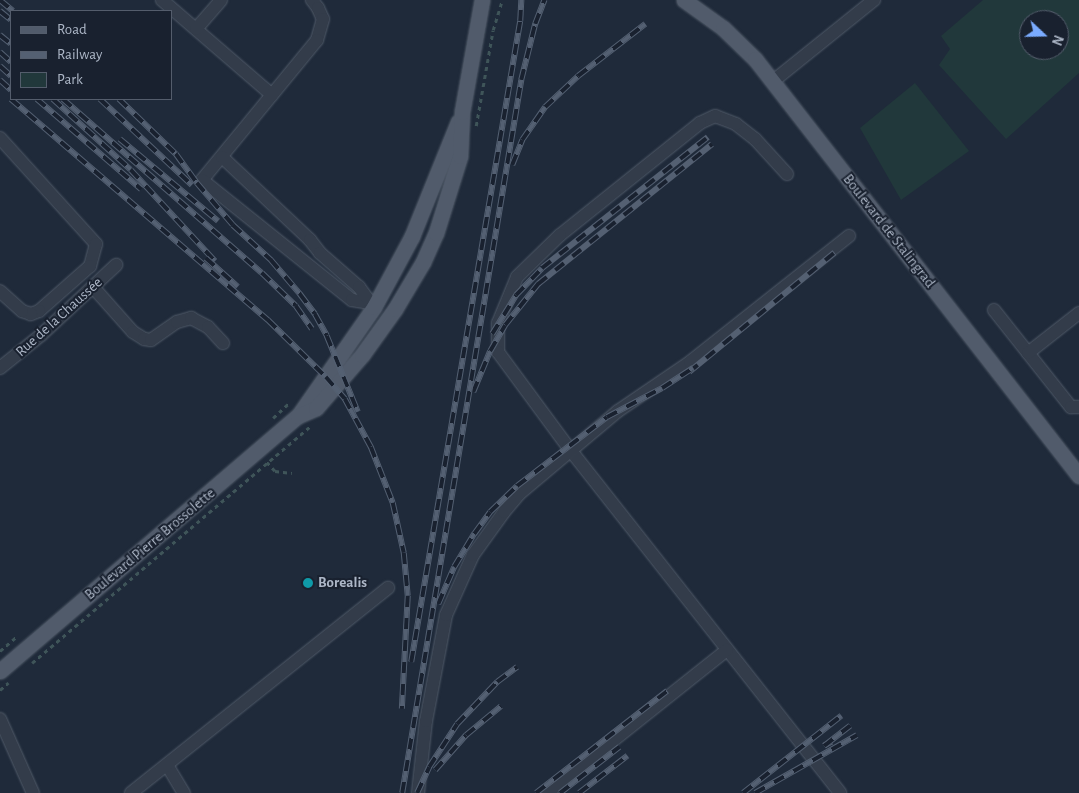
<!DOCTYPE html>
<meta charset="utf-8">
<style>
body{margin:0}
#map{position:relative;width:1079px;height:793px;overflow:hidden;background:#1f2a3a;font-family:"Alegreya Sans",sans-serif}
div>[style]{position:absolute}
.green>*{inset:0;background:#21383b}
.path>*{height:2.5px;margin-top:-1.25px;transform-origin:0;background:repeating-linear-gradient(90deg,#3f5559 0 4px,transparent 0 8px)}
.roads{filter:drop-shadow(0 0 1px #505a68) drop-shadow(0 0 1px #505a68)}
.minor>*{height:12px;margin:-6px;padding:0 6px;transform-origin:6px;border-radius:6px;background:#333c4a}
.major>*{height:15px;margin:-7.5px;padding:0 7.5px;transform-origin:7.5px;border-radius:7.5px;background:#515b6b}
.rail>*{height:5.5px;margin-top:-2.75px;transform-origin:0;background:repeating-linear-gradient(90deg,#19212f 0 11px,#546072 0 22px);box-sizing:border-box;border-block:1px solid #546072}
.dots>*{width:14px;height:14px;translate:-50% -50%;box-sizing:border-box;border:2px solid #19212f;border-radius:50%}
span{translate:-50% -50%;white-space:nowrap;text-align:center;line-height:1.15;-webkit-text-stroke:4px #19212f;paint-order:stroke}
.street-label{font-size:15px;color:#adb7c7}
.poi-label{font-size:15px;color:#adb7c7;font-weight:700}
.left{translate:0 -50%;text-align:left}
.legend{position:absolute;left:10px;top:10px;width:162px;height:90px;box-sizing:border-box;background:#19212f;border:1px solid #545d6c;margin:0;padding:6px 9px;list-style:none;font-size:15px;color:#adb7c7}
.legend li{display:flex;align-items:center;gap:10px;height:25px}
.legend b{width:25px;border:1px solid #545d6c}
.north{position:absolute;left:1019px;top:10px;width:50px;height:50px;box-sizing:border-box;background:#19212f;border:1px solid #545d6c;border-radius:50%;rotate:111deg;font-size:14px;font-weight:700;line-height:20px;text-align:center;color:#adb7c7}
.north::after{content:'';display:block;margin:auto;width:18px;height:22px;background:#7aabff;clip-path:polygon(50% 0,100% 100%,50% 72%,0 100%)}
</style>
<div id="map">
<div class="green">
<div style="clip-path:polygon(evenodd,983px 0,1079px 0,1079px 73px,1006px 139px,939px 65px,950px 49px,941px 36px,983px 0,1029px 20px,1059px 20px,1059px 50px,1029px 50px,1029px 20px)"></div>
<div style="clip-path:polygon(915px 83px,969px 151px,901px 200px,860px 128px)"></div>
</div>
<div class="path">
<div style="left:476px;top:126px;width:97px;rotate:-80deg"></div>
<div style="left:493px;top:30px;width:31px;rotate:-73deg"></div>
<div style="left:273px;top:418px;width:22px;rotate:-43deg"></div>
<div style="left:267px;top:462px;width:12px;rotate:48deg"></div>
<div style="left:275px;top:471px;width:17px;rotate:7deg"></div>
<div style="left:0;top:651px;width:21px;rotate:-41deg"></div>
<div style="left:32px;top:663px;width:364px;rotate:-40.4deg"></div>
<div style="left:0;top:690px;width:11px;rotate:-41deg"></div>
</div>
<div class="roads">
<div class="minor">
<div style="left:162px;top:0;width:145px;rotate:40.8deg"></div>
<div style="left:312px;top:0;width:10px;rotate:53deg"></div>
<div style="left:318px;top:8px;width:12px;rotate:66deg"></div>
<div style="left:323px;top:19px;width:22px;rotate:106deg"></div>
<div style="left:317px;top:40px;width:181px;rotate:129.4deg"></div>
<div style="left:202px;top:180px;width:192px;rotate:38.7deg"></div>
<div style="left:352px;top:300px;width:17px;rotate:10deg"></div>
<div style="left:196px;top:29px;width:38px;rotate:-49deg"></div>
<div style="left:772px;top:82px;width:131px;rotate:-38.8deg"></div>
<div style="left:0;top:138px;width:143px;rotate:47.8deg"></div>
<div style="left:96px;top:244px;width:23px;rotate:105deg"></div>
<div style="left:90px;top:266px;width:68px;rotate:138.6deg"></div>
<div style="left:39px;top:311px;width:9px;rotate:159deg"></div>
<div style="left:31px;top:314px;width:9px;rotate:-162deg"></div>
<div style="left:22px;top:311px;width:30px;rotate:-138deg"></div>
<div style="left:222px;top:157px;width:121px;rotate:43.3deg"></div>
<div style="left:310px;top:240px;width:16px;rotate:52deg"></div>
<div style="left:320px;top:253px;width:52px;rotate:41.1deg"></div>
<div style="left:359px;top:287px;width:22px;rotate:54deg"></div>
<div style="left:787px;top:174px;width:47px;rotate:-132.4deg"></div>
<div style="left:755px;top:139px;width:24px;rotate:-142deg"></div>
<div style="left:736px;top:124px;width:22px;rotate:-159deg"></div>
<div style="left:715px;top:116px;width:17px;rotate:155deg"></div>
<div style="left:700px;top:123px;width:179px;rotate:141.3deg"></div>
<div style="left:560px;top:235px;width:60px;rotate:135.7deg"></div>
<div style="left:517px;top:277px;width:50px;rotate:112.4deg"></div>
<div style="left:498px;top:323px;width:29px;rotate:90deg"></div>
<div style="left:498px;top:352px;width:118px;rotate:53.6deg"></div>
<div style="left:568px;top:447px;width:440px;rotate:51.8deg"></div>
<div style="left:93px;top:287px;width:60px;rotate:48.4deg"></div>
<div style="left:133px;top:332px;width:13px;rotate:32deg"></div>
<div style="left:144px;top:339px;width:7px;rotate:8deg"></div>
<div style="left:151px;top:340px;width:32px;rotate:-35deg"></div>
<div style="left:177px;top:322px;width:15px;rotate:-16deg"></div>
<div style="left:191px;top:318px;width:19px;rotate:28deg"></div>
<div style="left:208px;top:327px;width:22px;rotate:47deg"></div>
<div style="left:994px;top:310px;width:124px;rotate:51.6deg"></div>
<div style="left:1071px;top:407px;width:8px"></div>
<div style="left:1028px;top:353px;width:65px;rotate:-38.1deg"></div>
<div style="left:0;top:368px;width:53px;rotate:-38.8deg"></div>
<div style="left:41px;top:335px;width:103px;rotate:-43deg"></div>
<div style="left:0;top:719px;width:81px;rotate:66deg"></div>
<div style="left:167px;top:765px;width:33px;rotate:59deg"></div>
<div style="left:131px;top:793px;width:329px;rotate:-38.6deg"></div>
<div style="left:418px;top:793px;width:72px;rotate:-83.7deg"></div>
<div style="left:426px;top:721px;width:108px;rotate:-79.3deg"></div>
<div style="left:446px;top:615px;width:66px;rotate:-65.8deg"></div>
<div style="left:473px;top:555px;width:53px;rotate:-54.2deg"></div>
<div style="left:504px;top:512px;width:23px;rotate:-50deg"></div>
<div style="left:519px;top:494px;width:129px;rotate:-40deg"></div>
<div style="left:618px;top:411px;width:87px;rotate:-34.2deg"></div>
<div style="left:690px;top:362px;width:203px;rotate:-38.4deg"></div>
<div style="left:547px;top:793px;width:230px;rotate:-38.5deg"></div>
</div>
<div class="major">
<div style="left:684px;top:0;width:48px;rotate:35.7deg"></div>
<div style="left:723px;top:28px;width:45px;rotate:44.1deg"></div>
<div style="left:755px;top:59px;width:528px;rotate:52.15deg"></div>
<div style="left:298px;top:416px;width:133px;rotate:-55.1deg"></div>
<div style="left:374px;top:307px;width:81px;rotate:-61.8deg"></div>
<div style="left:412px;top:236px;width:123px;rotate:-68deg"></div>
<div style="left:0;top:671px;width:392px;rotate:-40.6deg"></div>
<div style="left:298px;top:416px;width:20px;rotate:-24deg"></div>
<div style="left:316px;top:408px;width:70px;rotate:-49deg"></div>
<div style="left:362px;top:355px;width:57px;rotate:-54.3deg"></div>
<div style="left:395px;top:309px;width:55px;rotate:-59.2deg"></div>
<div style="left:423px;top:262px;width:32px;rotate:-66deg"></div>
<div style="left:436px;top:233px;width:81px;rotate:-72.7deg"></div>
<div style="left:460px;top:156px;width:44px;rotate:-87.4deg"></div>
<div style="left:462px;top:112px;width:114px;rotate:-79.9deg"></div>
</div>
</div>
<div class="rail">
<div style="left:0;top:0;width:17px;rotate:40deg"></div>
<div style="left:0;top:11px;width:14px;rotate:39deg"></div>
<div style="left:0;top:35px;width:14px;rotate:39deg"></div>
<div style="left:0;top:52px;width:15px;rotate:42deg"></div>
<div style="left:0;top:66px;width:15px;rotate:42deg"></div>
<div style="left:0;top:80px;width:15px;rotate:42deg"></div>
<div style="left:11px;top:99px;width:339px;rotate:40.7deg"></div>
<div style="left:268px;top:320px;width:81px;rotate:44.5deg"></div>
<div style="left:326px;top:377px;width:29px;rotate:49deg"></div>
<div style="left:345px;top:399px;width:55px;rotate:61.6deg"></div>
<div style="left:371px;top:447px;width:60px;rotate:68.6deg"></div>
<div style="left:393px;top:503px;width:51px;rotate:77.6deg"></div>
<div style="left:404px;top:553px;width:43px;rotate:84.7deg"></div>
<div style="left:408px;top:596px;width:113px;rotate:93deg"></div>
<div style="left:37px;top:99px;width:138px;rotate:40.9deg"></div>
<div style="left:53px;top:99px;width:105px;rotate:42.3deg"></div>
<div style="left:131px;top:170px;width:124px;rotate:47.3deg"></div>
<div style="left:63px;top:99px;width:264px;rotate:41.2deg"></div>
<div style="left:262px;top:273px;width:47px;rotate:44.1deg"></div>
<div style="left:296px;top:306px;width:28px;rotate:55deg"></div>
<div style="left:100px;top:99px;width:126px;rotate:43.1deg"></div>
<div style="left:119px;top:99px;width:79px;rotate:44deg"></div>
<div style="left:176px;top:154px;width:36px;rotate:54deg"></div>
<div style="left:197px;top:183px;width:55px;rotate:49.4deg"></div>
<div style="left:233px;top:225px;width:52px;rotate:42.6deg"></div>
<div style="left:271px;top:260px;width:45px;rotate:49.5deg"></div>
<div style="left:300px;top:294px;width:25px;rotate:53deg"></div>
<div style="left:315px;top:314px;width:25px;rotate:61deg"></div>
<div style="left:327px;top:336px;width:82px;rotate:67.8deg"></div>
<div style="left:120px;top:139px;width:128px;rotate:39.9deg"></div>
<div style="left:512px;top:165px;width:27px;rotate:-68deg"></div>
<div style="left:522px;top:140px;width:40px;rotate:-55.1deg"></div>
<div style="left:545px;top:107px;width:45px;rotate:-43.2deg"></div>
<div style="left:578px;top:76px;width:85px;rotate:-37.8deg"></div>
<div style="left:206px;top:258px;width:43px;rotate:42.2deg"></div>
<div style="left:492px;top:334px;width:46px;rotate:-58.4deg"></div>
<div style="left:516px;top:295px;width:37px;rotate:-46deg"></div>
<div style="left:542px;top:268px;width:211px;rotate:-38.3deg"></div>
<div style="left:689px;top:372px;width:188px;rotate:-39.4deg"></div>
<div style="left:473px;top:392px;width:44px;rotate:-67.5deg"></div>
<div style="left:490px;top:351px;width:30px;rotate:-60deg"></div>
<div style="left:505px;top:325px;width:53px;rotate:-51.2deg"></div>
<div style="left:538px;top:284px;width:223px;rotate:-38.8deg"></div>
<div style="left:438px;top:604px;width:40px;rotate:-66.6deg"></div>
<div style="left:454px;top:567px;width:39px;rotate:-59deg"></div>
<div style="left:474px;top:534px;width:27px;rotate:-54deg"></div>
<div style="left:490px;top:512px;width:37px;rotate:-44deg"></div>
<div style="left:517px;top:486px;width:113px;rotate:-37.5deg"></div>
<div style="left:607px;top:417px;width:62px;rotate:-27.8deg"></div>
<div style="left:662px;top:388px;width:37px;rotate:-33deg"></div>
<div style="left:411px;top:662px;width:650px;rotate:-80.35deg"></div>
<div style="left:520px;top:21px;width:21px;rotate:-87deg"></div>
<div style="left:832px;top:742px;width:9px;rotate:153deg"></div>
<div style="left:824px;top:746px;width:33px;rotate:-38deg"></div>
<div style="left:435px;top:770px;width:47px;rotate:-48.5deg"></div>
<div style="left:466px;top:735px;width:45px;rotate:-39.6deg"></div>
<div style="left:402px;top:793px;width:723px;rotate:-80.52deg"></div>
<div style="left:521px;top:80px;width:58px;rotate:-76deg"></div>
<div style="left:535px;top:24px;width:26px;rotate:-69deg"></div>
<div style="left:417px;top:793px;width:29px;rotate:-65deg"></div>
<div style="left:429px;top:767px;width:51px;rotate:-56.9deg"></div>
<div style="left:457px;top:724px;width:58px;rotate:-46.4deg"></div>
<div style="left:497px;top:682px;width:25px;rotate:-37deg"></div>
<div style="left:536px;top:793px;width:166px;rotate:-37.9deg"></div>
<div style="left:560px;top:793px;width:75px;rotate:-37.9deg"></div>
<div style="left:579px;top:793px;width:61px;rotate:-37.6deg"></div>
<div style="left:743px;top:793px;width:125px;rotate:-38.2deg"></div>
<div style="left:755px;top:793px;width:117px;rotate:-29.6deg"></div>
</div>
<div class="dots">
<div style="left:308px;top:583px;background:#0f9aa8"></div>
</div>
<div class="street-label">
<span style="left:889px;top:231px;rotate:52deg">Boulevard de Stalingrad</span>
<span style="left:59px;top:317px;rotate:-42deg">Rue de la Chaussée</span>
<span style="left:150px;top:544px;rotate:-40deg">Boulevard Pierre Brossolette</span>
</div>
<div class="poi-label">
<span class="left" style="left:318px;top:583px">Borealis</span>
</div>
<ul class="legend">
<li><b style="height:6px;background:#515b6b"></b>Road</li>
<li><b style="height:6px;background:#546072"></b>Railway</li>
<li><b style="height:14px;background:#21383b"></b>Park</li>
</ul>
<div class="north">N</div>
</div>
